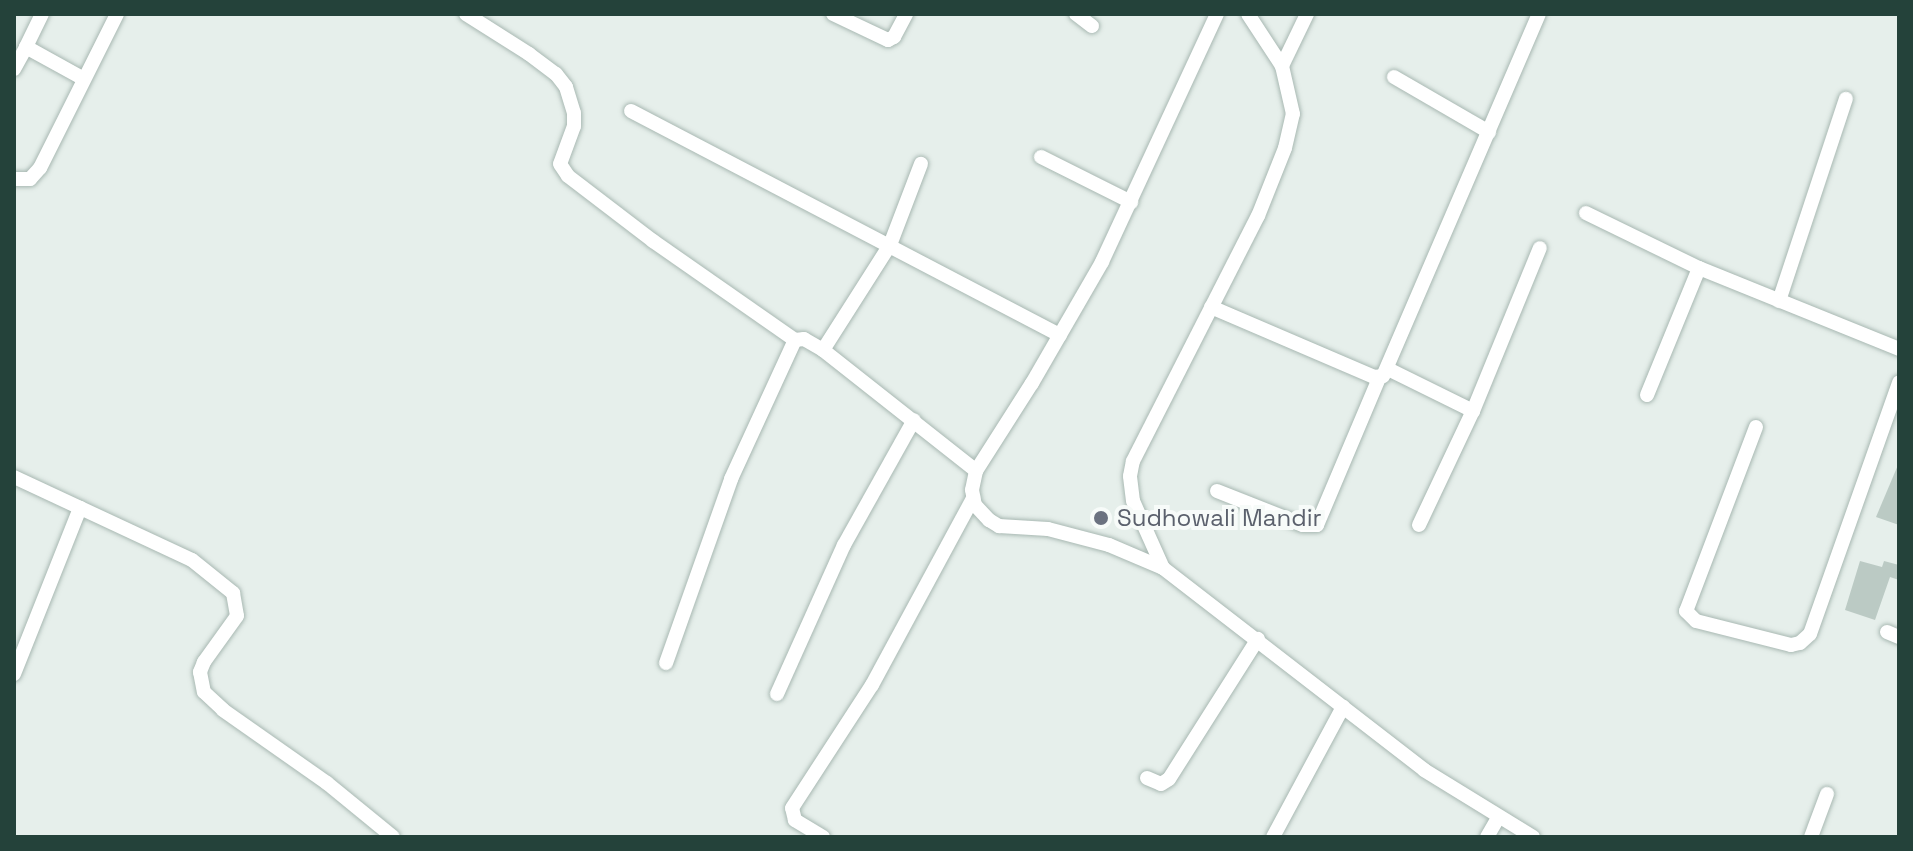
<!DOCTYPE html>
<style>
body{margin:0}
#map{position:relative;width:1913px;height:851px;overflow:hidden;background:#e6efeb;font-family:"Space Grotesk",sans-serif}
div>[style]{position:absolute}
.building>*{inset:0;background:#bbcac4}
.roads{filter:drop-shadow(0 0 2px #a8b8b2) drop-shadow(0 0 2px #a8b8b2)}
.street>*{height:14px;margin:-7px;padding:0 7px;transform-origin:7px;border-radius:7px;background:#fff}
.dots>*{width:22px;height:22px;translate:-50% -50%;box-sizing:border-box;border:4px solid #f7fbf9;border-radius:50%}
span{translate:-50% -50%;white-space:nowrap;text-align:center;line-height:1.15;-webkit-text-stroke:8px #f7fbf9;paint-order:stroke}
.worship-label{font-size:24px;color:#5b616d}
.left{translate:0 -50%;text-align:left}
.frame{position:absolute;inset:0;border:16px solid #24423a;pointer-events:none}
</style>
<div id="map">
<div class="building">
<div style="clip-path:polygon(1898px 465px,1899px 465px,1899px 525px,1876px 517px)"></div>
<div style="clip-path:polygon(1860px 561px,1882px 567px,1884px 561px,1899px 565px,1899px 580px,1890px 577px,1875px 620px,1845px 610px)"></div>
</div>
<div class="roads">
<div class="street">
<div style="left:42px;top:14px;width:37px;rotate:116deg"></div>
<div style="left:26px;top:47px;width:66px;rotate:28.9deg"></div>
<div style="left:466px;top:14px;width:75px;rotate:32.4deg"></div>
<div style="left:529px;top:54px;width:34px;rotate:37deg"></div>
<div style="left:556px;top:74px;width:16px;rotate:52deg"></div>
<div style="left:566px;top:87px;width:27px;rotate:73deg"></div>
<div style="left:574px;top:113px;width:13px;rotate:90deg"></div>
<div style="left:574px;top:126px;width:40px;rotate:110.2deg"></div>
<div style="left:560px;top:164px;width:14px;rotate:56deg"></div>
<div style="left:568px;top:176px;width:107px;rotate:37.4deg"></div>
<div style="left:653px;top:241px;width:173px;rotate:34.9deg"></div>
<div style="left:833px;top:14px;width:61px;rotate:25.3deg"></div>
<div style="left:888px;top:40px;width:7px;rotate:-27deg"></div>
<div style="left:894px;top:37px;width:26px;rotate:-62deg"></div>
<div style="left:1076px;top:14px;width:20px;rotate:37deg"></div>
<div style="left:1217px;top:14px;width:273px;rotate:114.9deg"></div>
<div style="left:1102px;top:262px;width:140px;rotate:120deg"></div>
<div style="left:1032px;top:383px;width:104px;rotate:122.5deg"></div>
<div style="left:976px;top:471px;width:19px;rotate:102deg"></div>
<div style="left:972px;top:490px;width:15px;rotate:79deg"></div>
<div style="left:975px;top:505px;width:21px;rotate:47deg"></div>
<div style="left:989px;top:520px;width:12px;rotate:31deg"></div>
<div style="left:999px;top:526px;width:49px;rotate:3.5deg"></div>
<div style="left:1048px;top:529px;width:63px;rotate:14.7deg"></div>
<div style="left:1109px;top:545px;width:59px;rotate:23.1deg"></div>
<div style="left:1163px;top:568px;width:330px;rotate:37.7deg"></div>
<div style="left:1424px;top:770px;width:128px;rotate:31.6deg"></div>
<div style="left:1282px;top:66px;width:58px;rotate:-64.3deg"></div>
<div style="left:14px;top:69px;width:25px;rotate:-61deg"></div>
<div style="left:1394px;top:77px;width:110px;rotate:30.1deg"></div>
<div style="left:631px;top:111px;width:484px;rotate:27.6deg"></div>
<div style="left:1041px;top:157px;width:101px;rotate:26.6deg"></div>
<div style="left:14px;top:179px;width:16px"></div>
<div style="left:30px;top:179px;width:15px;rotate:-48deg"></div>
<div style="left:40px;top:168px;width:172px;rotate:-63.4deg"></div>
<div style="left:1586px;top:213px;width:126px;rotate:26deg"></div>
<div style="left:1699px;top:268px;width:216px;rotate:22deg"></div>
<div style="left:1779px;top:301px;width:213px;rotate:-71.7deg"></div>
<div style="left:1211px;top:307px;width:177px;rotate:23.2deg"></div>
<div style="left:1374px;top:377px;width:9px;rotate:-6deg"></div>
<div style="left:1383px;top:376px;width:394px;rotate:-66.7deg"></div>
<div style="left:823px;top:350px;width:125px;rotate:-57.5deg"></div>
<div style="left:890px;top:245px;width:87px;rotate:-69.1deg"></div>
<div style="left:1388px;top:369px;width:95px;rotate:26.3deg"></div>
<div style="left:1647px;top:395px;width:137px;rotate:-67.7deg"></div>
<div style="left:1756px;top:427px;width:197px;rotate:110.8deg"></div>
<div style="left:1686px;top:611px;width:14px;rotate:45deg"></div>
<div style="left:1696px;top:621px;width:98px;rotate:14.2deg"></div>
<div style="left:1791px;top:645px;width:9px;rotate:-13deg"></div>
<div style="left:1800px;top:643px;width:13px;rotate:-42deg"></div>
<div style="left:1810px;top:634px;width:267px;rotate:-70.5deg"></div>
<div style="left:14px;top:477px;width:196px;rotate:25deg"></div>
<div style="left:192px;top:560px;width:53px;rotate:38.8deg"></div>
<div style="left:233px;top:593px;width:23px;rotate:80deg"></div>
<div style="left:237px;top:616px;width:57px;rotate:125.7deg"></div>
<div style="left:204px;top:662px;width:11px;rotate:112deg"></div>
<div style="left:200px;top:672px;width:20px;rotate:79deg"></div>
<div style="left:204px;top:692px;width:26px;rotate:43deg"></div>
<div style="left:223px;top:710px;width:127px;rotate:35.1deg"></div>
<div style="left:327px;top:783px;width:85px;rotate:39.3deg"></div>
<div style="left:1217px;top:491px;width:92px;rotate:21.6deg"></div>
<div style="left:1303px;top:525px;width:14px"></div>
<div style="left:1317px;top:525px;width:160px;rotate:-67.1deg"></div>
<div style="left:1419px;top:525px;width:126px;rotate:-64.7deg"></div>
<div style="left:1473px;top:411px;width:176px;rotate:-67.7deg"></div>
<div style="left:1163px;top:568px;width:73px;rotate:-114.1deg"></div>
<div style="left:1133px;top:501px;width:25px;rotate:-97deg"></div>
<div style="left:1130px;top:476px;width:15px;rotate:-79deg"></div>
<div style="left:1133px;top:461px;width:275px;rotate:-63deg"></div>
<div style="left:1258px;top:216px;width:73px;rotate:-68.3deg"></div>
<div style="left:1285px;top:148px;width:35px;rotate:-77deg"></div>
<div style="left:1293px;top:114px;width:49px;rotate:-102.9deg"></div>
<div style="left:1282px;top:66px;width:62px;rotate:-123.2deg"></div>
<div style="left:1887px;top:632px;width:13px;rotate:23deg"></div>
<div style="left:666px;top:663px;width:195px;rotate:-70.5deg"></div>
<div style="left:731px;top:479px;width:153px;rotate:-65.3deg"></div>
<div style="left:795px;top:340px;width:9px;rotate:-6deg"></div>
<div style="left:804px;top:339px;width:22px;rotate:30deg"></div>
<div style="left:823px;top:350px;width:195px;rotate:38.3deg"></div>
<div style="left:14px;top:674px;width:179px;rotate:-68.3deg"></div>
<div style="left:777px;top:694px;width:163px;rotate:-65.8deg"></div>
<div style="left:844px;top:545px;width:143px;rotate:-60.8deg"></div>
<div style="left:1147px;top:778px;width:15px;rotate:23deg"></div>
<div style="left:1161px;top:784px;width:9px;rotate:-32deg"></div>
<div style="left:1169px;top:779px;width:166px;rotate:-57.6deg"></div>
<div style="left:823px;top:837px;width:33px;rotate:-149deg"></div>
<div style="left:795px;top:820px;width:12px;rotate:-104deg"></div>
<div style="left:792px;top:808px;width:147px;rotate:-57deg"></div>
<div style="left:872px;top:685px;width:213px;rotate:-61.6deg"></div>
<div style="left:1273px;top:837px;width:148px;rotate:-61.7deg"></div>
<div style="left:1487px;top:837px;width:22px;rotate:-60deg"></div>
<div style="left:1811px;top:837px;width:46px;rotate:-69.6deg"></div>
</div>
</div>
<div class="dots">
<div style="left:1101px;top:518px;background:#6b7280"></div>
</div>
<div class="worship-label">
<span class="left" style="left:1117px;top:518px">Sudhowali Mandir</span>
</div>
<div class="frame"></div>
</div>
